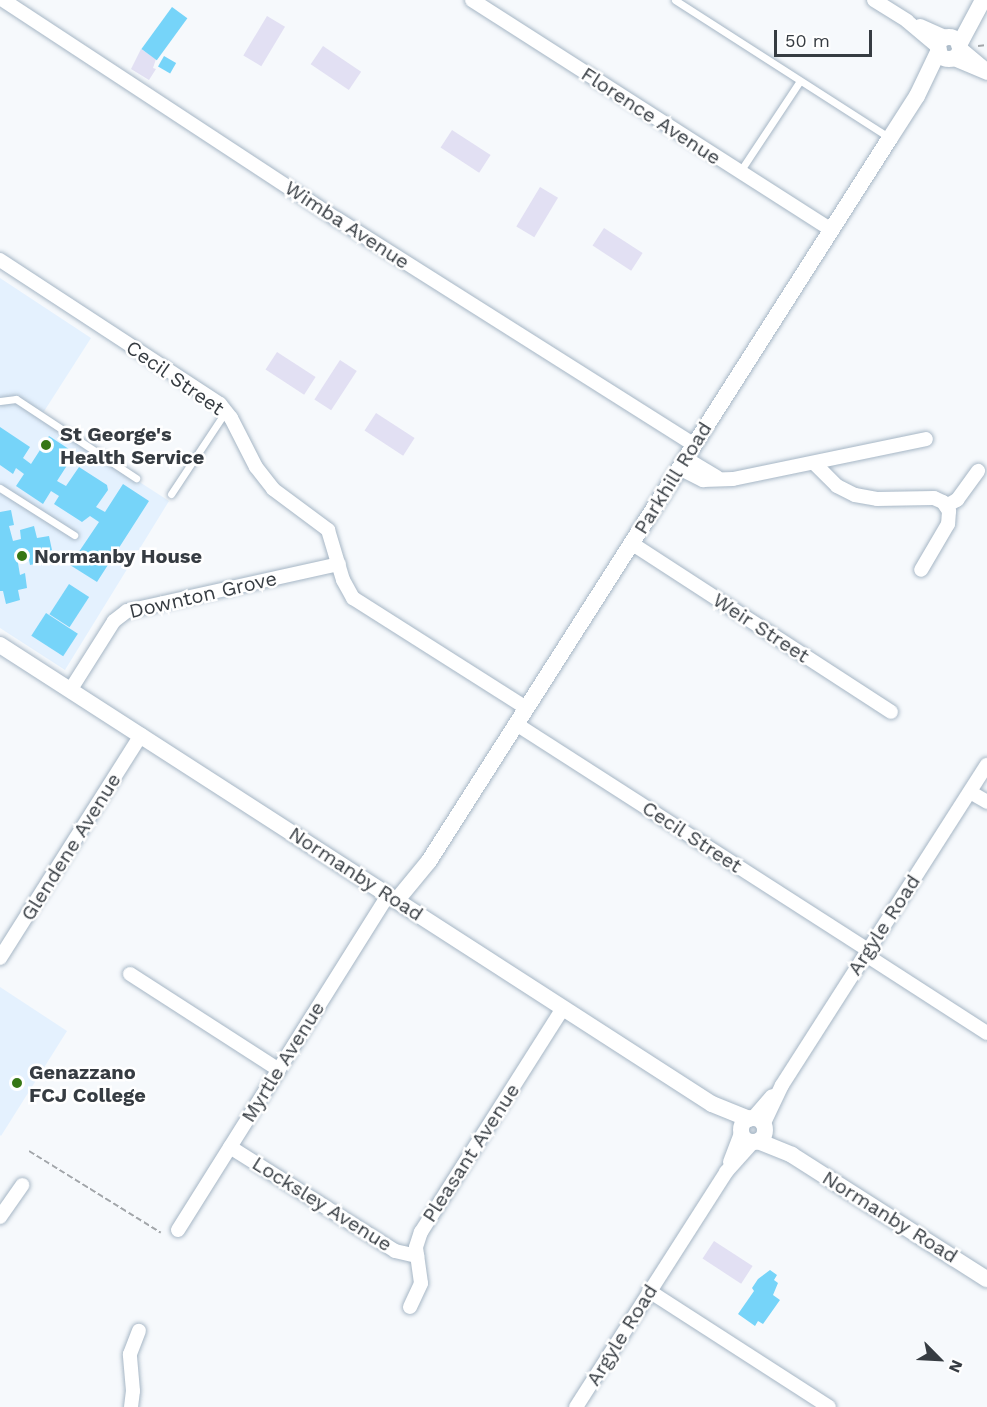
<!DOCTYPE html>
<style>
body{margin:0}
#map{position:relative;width:987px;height:1407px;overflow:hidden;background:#f6f9fc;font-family:"Work Sans",sans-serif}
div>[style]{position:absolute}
.built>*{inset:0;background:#e4f1fe}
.green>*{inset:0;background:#e2e0f3;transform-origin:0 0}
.building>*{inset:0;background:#76d4f9;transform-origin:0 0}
.path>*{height:2px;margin-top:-1px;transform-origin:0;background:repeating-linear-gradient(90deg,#a2a6aa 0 6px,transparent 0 9px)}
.roads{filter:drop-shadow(0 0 2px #a6b6c5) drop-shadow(0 0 2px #a6b6c5)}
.service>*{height:7px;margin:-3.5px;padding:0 3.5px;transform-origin:3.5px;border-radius:3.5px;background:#fff}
.minor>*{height:14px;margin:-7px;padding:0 7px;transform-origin:7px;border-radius:7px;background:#fff}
.tertiary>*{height:16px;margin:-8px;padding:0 8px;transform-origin:8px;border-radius:8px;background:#fff}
.tertiary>.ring{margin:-8px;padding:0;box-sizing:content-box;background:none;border:16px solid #fff;border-radius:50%}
.dots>*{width:16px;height:16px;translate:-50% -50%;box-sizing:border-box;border:3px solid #fff;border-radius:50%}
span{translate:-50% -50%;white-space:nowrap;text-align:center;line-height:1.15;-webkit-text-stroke:5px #fff;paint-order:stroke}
.street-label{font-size:20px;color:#363c42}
.poi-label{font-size:20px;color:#363c42;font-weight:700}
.left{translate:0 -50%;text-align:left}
.north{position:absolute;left:909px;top:1329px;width:60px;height:60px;-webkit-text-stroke:4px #fff;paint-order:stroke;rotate:114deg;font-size:16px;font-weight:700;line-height:24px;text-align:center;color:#363c42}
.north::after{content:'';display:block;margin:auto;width:21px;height:27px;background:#363c42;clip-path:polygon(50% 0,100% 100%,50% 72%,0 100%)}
.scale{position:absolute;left:774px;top:30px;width:98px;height:27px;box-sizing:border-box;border:3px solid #363c42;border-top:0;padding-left:8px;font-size:18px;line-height:21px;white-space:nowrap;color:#363c42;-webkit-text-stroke:4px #fff;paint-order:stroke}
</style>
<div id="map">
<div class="built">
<div style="clip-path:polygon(0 278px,91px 338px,43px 413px,140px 478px,138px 481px,169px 501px,65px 670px,0 628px)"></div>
<div style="clip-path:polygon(0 987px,67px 1031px,1px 1136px,0 1135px)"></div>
</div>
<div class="green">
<div style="left:267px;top:16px;width:21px;height:46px;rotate:31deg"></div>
<div style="left:323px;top:46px;width:46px;height:22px;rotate:34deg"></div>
<div style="clip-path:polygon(141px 49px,156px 59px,153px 68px,156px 69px,149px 80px,131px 69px)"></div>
<div style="left:452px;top:130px;width:46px;height:21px;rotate:33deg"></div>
<div style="left:540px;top:187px;width:21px;height:46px;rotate:31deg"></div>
<div style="left:604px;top:228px;width:46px;height:21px;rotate:33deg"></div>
<div style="left:277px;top:352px;width:46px;height:21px;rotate:33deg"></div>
<div style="left:340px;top:360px;width:20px;height:47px;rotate:33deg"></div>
<div style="left:376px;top:413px;width:46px;height:21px;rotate:33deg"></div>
<div style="left:714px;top:1241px;width:46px;height:21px;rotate:33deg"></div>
</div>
<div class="building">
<div style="left:172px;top:7px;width:19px;height:52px;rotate:36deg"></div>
<div style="left:164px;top:56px;width:14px;height:12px;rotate:30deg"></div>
<div style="clip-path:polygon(0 427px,30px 447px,23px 458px,31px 464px,49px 436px,75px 453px,57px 481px,66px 486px,79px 467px,107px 485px,108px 490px,96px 507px,105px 512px,123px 484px,149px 501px,97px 582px,70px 565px,99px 522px,90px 516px,82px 522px,54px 504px,59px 496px,51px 491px,43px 504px,16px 486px,24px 474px,16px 468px,13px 474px,0 465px)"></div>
<div style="clip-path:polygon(11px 510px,14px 525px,9px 526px,13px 541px,21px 539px,20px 530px,34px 526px,37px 538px,49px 536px,52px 550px,43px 552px,45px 562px,30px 565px,29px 560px,18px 563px,20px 575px,25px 573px,27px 588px,18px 590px,20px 600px,6px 604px,3px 591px,0 591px,0 512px)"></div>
<div style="left:69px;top:584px;width:24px;height:36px;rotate:33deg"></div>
<div style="left:46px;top:613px;width:38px;height:27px;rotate:33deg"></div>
<div style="clip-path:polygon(770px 1270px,777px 1275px,774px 1280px,778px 1283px,773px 1295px,780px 1300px,763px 1324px,758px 1321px,755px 1326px,738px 1314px,754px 1291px,752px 1288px,758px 1279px)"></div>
</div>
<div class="path">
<div style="left:978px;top:46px;width:9px;rotate:-6deg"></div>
<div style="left:29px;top:1151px;width:155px;rotate:31.8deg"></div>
</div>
<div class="roads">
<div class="service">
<div style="left:675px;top:0;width:255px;rotate:32.7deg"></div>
<div style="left:739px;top:173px;width:110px;rotate:-56.5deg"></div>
<div style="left:0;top:401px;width:16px;rotate:-7deg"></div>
<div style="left:16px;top:399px;width:144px;rotate:33.4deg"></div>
<div style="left:0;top:488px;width:88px;rotate:32.4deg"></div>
<div style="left:171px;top:494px;width:100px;rotate:-56.5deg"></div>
</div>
<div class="minor">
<div style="left:3px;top:0;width:399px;rotate:33.3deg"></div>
<div style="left:337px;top:219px;width:423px;rotate:32.3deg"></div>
<div style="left:472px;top:0;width:426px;rotate:32.6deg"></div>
<div style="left:874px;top:0;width:39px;rotate:32deg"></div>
<div style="left:907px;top:21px;width:40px;rotate:40deg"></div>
<div style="left:920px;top:26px;width:27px;rotate:24deg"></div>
<div style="left:960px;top:48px;width:30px;rotate:40deg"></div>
<div style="left:952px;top:58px;width:38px;rotate:23deg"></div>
<div style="left:0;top:260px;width:263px;rotate:33.2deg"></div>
<div style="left:220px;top:404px;width:18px;rotate:52deg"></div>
<div style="left:231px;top:418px;width:55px;rotate:63deg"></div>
<div style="left:256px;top:467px;width:28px;rotate:52deg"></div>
<div style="left:273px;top:489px;width:69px;rotate:36.7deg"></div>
<div style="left:328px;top:530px;width:52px;rotate:73.3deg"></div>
<div style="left:343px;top:580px;width:21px;rotate:61deg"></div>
<div style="left:353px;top:598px;width:205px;rotate:32.4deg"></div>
<div style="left:685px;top:458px;width:37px;rotate:31deg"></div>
<div style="left:815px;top:464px;width:31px;rotate:45deg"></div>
<div style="left:837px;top:486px;width:20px;rotate:27deg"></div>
<div style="left:855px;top:495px;width:22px;rotate:10deg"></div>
<div style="left:877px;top:499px;width:57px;rotate:-1deg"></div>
<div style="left:934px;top:498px;width:10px;rotate:24deg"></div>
<div style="left:943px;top:502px;width:11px;rotate:56deg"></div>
<div style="left:949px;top:511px;width:13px;rotate:94deg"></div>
<div style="left:948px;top:524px;width:53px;rotate:120.4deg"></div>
<div style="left:679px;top:468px;width:27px;rotate:27deg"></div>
<div style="left:703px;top:480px;width:30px;rotate:-2deg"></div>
<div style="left:733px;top:479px;width:197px;rotate:-11.7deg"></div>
<div style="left:946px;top:506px;width:13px;rotate:-29deg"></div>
<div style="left:957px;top:500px;width:36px;rotate:-54deg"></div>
<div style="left:631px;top:543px;width:310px;rotate:33deg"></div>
<div style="left:71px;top:689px;width:80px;rotate:-57.7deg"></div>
<div style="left:114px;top:621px;width:16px;rotate:-38deg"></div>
<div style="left:127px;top:611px;width:217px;rotate:-12.5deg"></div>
<div style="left:516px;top:724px;width:418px;rotate:32.7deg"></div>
<div style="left:970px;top:792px;width:20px;rotate:30deg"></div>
<div style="left:866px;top:955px;width:144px;rotate:32.8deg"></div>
<div style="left:0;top:958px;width:264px;rotate:-57.7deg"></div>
<div style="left:130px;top:974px;width:177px;rotate:32.8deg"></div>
<div style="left:753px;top:1118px;width:29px;rotate:-49deg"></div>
<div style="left:763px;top:1125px;width:44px;rotate:-64.6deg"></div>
<div style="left:782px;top:1085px;width:380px;rotate:-57.4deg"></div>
<div style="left:230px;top:1147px;width:195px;rotate:32.2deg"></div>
<div style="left:395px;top:1251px;width:23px;rotate:13deg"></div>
<div style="left:730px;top:1162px;width:30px;rotate:-69deg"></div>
<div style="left:0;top:1217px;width:39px;rotate:-55deg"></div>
<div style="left:178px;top:1230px;width:395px;rotate:-57.9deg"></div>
<div style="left:649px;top:1291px;width:214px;rotate:32.8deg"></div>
<div style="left:410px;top:1307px;width:26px;rotate:-65deg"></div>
<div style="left:421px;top:1283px;width:36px;rotate:-98deg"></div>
<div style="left:416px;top:1247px;width:16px;rotate:-72deg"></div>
<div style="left:421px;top:1232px;width:265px;rotate:-57.6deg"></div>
<div style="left:131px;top:1407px;width:16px;rotate:-83deg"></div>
<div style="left:133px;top:1391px;width:37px;rotate:-95deg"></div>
<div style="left:130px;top:1354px;width:25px;rotate:-69deg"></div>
<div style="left:576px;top:1407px;width:279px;rotate:-57.4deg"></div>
<div style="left:726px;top:1172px;width:40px;rotate:-48deg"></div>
</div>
<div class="tertiary">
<div class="ring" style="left:938px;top:37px;width:6px;height:6px"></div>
<div style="left:959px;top:45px;width:51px;rotate:-61.9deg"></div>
<div style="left:0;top:645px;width:847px;rotate:32.81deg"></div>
<div style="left:712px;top:1104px;width:40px;rotate:22deg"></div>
<div style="left:397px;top:900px;width:50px;rotate:-50.6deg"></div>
<div style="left:429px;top:861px;width:857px;rotate:-57.48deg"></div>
<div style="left:890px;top:138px;width:50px;rotate:-57.3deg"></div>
<div style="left:917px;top:96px;width:51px;rotate:-64.4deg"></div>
<div class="ring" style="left:741px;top:1118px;width:8px;height:8px"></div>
<div style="left:758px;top:1141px;width:37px;rotate:22deg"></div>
<div style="left:792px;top:1155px;width:231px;rotate:32.5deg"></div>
</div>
</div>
<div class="dots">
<div style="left:46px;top:445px;background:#367715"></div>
<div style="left:22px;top:556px;background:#367715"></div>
<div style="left:17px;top:1083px;background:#367715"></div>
</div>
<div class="street-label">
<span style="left:651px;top:116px;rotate:33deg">Florence Avenue</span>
<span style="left:347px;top:225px;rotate:33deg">Wimba Avenue</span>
<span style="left:175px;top:378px;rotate:35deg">Cecil Street</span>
<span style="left:673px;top:478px;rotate:-58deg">Parkhill Road</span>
<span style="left:203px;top:595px;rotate:-13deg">Downton Grove</span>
<span style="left:761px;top:628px;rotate:33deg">Weir Street</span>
<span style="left:692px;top:837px;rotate:33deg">Cecil Street</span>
<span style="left:71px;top:847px;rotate:-58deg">Glendene Avenue</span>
<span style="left:356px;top:874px;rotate:33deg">Normanby Road</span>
<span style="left:884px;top:925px;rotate:-57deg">Argyle Road</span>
<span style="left:283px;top:1062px;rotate:-58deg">Myrtle Avenue</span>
<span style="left:471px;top:1153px;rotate:-57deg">Pleasant Avenue</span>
<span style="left:322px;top:1204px;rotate:32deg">Locksley Avenue</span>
<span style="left:890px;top:1217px;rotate:32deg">Normanby Road</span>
<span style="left:622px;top:1335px;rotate:-58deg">Argyle Road</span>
</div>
<div class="poi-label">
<span class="left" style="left:60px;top:446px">St George's<br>Health Service</span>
<span class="left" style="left:34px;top:556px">Normanby House</span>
<span class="left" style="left:29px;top:1084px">Genazzano<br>FCJ College</span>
</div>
<div class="north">N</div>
<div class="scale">50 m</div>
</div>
